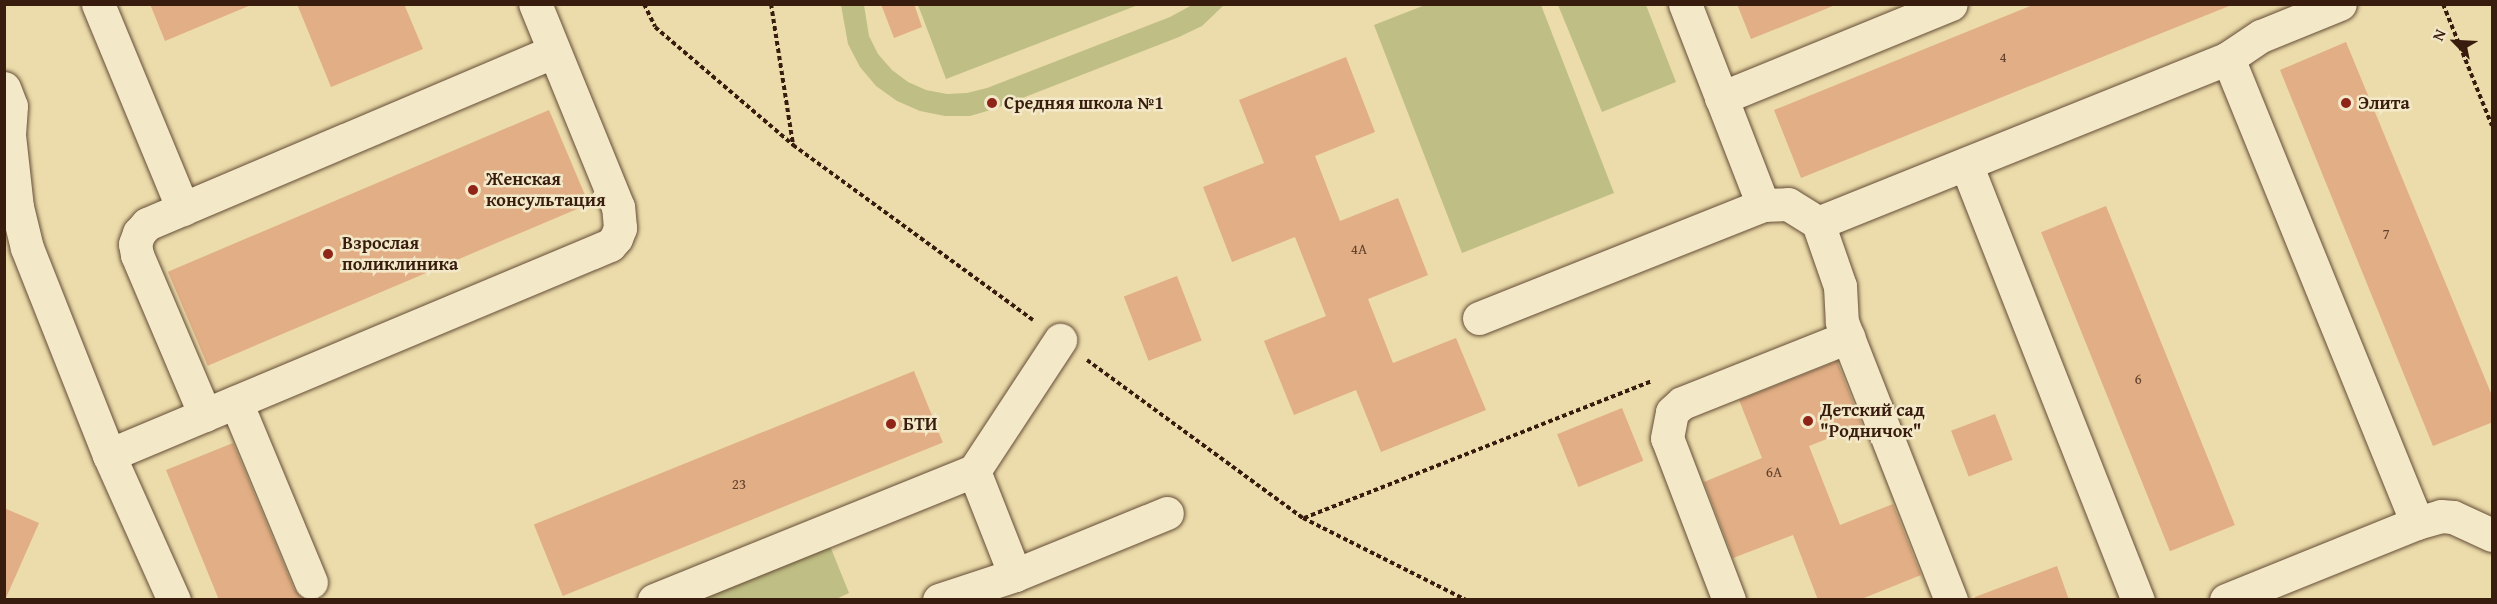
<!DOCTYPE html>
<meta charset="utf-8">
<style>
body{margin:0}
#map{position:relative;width:2497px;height:604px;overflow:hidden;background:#ecdcab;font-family:"Gentium Book Plus",serif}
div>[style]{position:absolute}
.green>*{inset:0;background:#bfbe84}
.building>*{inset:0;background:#e1ae85;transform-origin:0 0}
.path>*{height:4px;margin-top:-2px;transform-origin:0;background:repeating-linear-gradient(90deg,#381d0f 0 4.5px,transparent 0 7.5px)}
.roads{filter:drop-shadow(0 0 2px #654d36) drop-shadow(0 0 2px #654d36)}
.minor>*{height:33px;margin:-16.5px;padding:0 16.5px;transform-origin:16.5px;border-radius:16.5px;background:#f3e8c8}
.dots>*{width:16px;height:16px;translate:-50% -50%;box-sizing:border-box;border:3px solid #f3e8c8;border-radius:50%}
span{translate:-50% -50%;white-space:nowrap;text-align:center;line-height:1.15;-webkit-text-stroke:5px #f3e8c8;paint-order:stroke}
.number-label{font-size:15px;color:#62412c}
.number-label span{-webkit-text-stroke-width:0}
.poi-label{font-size:18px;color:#381d0f;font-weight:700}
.left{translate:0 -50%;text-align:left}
.frame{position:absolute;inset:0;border:6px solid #381d0f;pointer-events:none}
.north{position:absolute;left:2425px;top:12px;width:60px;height:60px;-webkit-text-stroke:4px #f3e8c8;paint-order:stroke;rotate:294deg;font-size:16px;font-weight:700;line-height:24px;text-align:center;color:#381d0f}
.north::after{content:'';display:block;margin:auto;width:21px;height:27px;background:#381d0f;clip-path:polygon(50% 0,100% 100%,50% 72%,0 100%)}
</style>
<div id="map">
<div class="green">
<div style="clip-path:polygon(841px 5px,864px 5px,869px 36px,878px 54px,892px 70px,908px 82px,926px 90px,947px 94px,967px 93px,987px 88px,1170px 17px,1192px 5px,1224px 5px,1202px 26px,1179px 37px,994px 109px,970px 116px,945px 116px,920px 111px,897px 101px,876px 86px,860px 67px,848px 44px)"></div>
<div style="clip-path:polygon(918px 5px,1138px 5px,946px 79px)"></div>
<div style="clip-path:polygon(1425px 5px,1541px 5px,1614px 193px,1462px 253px,1374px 25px)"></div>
<div style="clip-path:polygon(1558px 5px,1646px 5px,1676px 82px,1602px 112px)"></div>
<div style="clip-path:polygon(828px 541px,849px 593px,834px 600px,680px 600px)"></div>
</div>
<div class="building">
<div style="clip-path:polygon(150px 4px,251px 4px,251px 5px,165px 41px)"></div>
<div style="clip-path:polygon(297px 4px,404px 4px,423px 49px,331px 87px)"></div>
<div style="clip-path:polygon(881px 4px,914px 4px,922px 27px,894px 38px)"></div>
<div style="clip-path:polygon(1737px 4px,1833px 4px,1833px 6px,1751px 39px)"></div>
<div style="clip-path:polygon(2035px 4px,2229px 6px,1801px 178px,1774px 110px)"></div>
<div style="clip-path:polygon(2346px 42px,2493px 398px,2493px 422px,2433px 446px,2280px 70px)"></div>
<div style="clip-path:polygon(1346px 57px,1375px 132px,1315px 156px,1340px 221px,1398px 198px,1428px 275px,1368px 299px,1393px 363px,1456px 338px,1486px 410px,1381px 452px,1356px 390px,1294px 415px,1264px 341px,1326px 316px,1295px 237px,1232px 262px,1203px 187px,1264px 163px,1239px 100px)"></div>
<div style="left:549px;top:110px;width:102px;height:414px;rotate:67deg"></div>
<div style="left:2106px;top:206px;width:344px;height:70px;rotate:68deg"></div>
<div style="left:1177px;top:276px;width:69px;height:57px;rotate:69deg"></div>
<div style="clip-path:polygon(1837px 361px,1862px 425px,1809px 446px,1840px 525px,1893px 504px,1921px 575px,1859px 600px,1818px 600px,1793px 535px,1733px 558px,1704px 482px,1762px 458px,1739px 400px)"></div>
<div style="left:914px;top:371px;width:77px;height:410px;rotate:68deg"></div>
<div style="left:1622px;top:408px;width:57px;height:70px;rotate:68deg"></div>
<div style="left:1995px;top:414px;width:49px;height:47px;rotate:69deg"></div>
<div style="clip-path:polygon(233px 443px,294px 589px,304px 600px,219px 600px,166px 470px)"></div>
<div style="clip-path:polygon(4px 508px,39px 523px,5px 600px,4px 600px)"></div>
<div style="clip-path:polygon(2057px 566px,2069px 600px,1976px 600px,1975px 597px)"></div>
</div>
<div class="path">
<div style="left:644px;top:4px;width:25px;rotate:64deg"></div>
<div style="left:655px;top:27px;width:182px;rotate:40.5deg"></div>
<div style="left:793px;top:145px;width:297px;rotate:36.1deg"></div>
<div style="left:771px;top:4px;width:143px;rotate:81.1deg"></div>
<div style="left:2443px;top:4px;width:131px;rotate:68.1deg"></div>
<div style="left:1087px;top:360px;width:268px;rotate:36.2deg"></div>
<div style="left:1303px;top:518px;width:182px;rotate:26.7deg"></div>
<div style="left:1304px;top:518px;width:373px;rotate:-21.5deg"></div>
</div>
<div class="roads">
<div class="minor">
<div style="left:98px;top:4px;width:222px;rotate:67.5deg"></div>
<div style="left:1685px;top:4px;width:216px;rotate:68.8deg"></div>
<div style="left:2228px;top:58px;width:502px;rotate:67.88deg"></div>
<div style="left:2417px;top:523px;width:25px;rotate:-16deg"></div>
<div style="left:2441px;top:516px;width:12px;rotate:5deg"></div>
<div style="left:2453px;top:517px;width:43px;rotate:24.8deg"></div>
<div style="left:4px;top:88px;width:19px;rotate:69deg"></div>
<div style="left:11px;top:106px;width:29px;rotate:94deg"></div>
<div style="left:9px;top:135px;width:72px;rotate:83.7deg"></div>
<div style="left:17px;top:207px;width:42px;rotate:76.3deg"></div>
<div style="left:27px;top:248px;width:223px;rotate:68.4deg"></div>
<div style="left:109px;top:455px;width:159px;rotate:65.9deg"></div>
<div style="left:1721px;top:98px;width:248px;rotate:-22.2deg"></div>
<div style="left:1966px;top:164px;width:469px;rotate:68.5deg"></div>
<div style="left:1818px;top:223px;width:67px;rotate:70.8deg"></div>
<div style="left:1840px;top:286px;width:36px;rotate:87deg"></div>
<div style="left:1842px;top:322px;width:299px;rotate:68.6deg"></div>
<div style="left:1479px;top:318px;width:306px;rotate:-21.7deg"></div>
<div style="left:1763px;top:205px;width:25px;rotate:-2deg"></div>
<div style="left:1788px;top:204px;width:36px;rotate:32deg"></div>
<div style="left:1818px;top:223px;width:442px;rotate:-21.9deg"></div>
<div style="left:2228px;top:58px;width:40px;rotate:-34deg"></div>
<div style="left:2261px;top:36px;width:85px;rotate:-22.1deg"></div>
<div style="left:236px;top:402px;width:195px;rotate:67.4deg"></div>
<div style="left:205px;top:415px;width:174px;rotate:-113deg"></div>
<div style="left:137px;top:255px;width:11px;rotate:-100deg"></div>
<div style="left:135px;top:244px;width:12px;rotate:-70deg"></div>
<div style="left:139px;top:233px;width:12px;rotate:-48deg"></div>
<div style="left:147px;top:224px;width:441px;rotate:-23deg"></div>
<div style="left:109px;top:455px;width:543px;rotate:-22.74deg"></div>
<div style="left:610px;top:245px;width:9px;rotate:-49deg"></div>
<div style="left:616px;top:238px;width:11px;rotate:-68deg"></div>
<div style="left:620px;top:228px;width:21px;rotate:-95deg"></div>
<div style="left:618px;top:207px;width:219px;rotate:-112.2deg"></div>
<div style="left:974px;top:471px;width:157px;rotate:-56.7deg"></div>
<div style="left:654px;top:600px;width:345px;rotate:-22deg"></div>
<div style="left:974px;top:471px;width:112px;rotate:68.5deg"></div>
<div style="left:939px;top:600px;width:80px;rotate:-18.2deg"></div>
<div style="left:1015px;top:575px;width:164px;rotate:-22.2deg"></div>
<div style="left:1729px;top:600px;width:173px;rotate:-110.9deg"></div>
<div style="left:1667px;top:438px;width:26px;rotate:-79deg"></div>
<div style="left:1672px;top:412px;width:13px;rotate:-42deg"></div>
<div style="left:1682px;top:403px;width:179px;rotate:-21.7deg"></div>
<div style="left:2226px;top:600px;width:206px;rotate:-22deg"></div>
</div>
</div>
<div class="dots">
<div style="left:992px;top:103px;background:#8f2418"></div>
<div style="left:2346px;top:103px;background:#8f2418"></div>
<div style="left:473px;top:190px;background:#8f2418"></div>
<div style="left:328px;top:254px;background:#8f2418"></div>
<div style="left:1808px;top:421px;background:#8f2418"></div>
<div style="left:891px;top:424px;background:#8f2418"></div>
</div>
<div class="number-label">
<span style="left:2003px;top:57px">4</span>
<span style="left:2386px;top:234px">7</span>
<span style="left:1359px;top:249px">4А</span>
<span style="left:2138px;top:379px">6</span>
<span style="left:1774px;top:472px">6А</span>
<span style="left:739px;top:484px">23</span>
</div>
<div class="poi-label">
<span class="left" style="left:1004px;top:103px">Средняя школа №1</span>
<span class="left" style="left:2358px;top:103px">Элита</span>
<span class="left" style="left:486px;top:190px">Женская<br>консультация</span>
<span class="left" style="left:342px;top:254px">Взрослая<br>поликлиника</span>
<span class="left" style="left:1820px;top:421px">Детский сад<br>"Родничок"</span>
<span class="left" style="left:903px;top:424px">БТИ</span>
</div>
<div class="frame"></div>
<div class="north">N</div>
</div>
